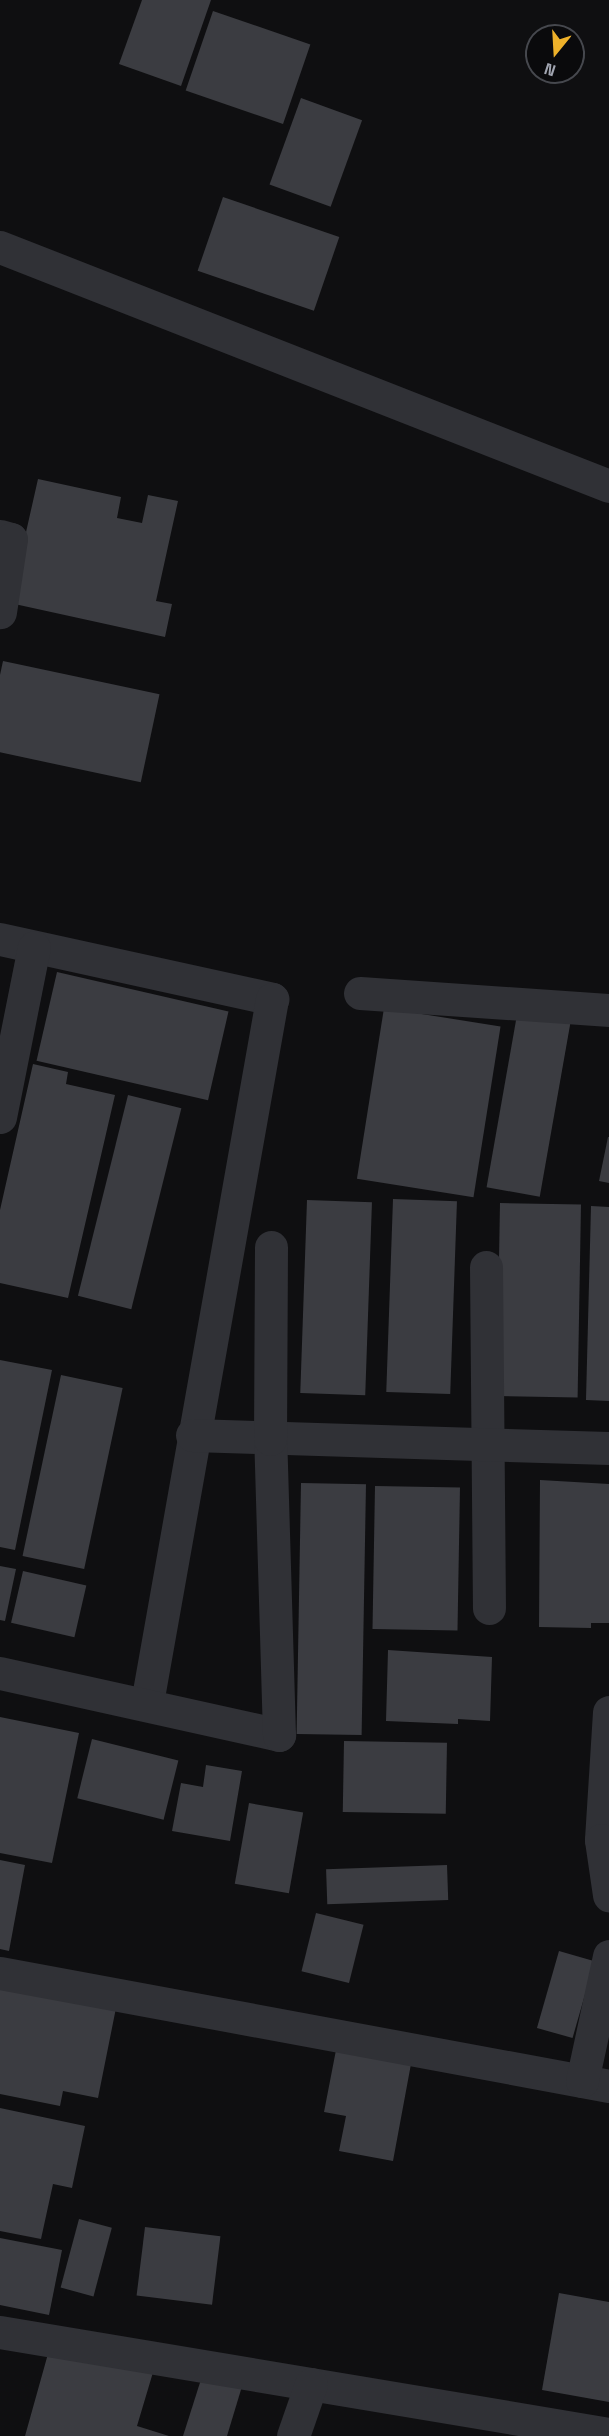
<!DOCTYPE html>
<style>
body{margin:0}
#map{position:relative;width:609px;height:2436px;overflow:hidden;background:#0f0f11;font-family:"Space Grotesk",sans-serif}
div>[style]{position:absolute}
.building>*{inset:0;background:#3b3c41;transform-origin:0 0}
.minor>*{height:33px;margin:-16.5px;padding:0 16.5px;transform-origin:16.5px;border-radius:16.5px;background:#303136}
span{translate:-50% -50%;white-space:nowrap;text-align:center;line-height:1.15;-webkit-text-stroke:4.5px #0a0a0c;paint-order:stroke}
.north{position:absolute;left:525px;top:24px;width:60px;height:60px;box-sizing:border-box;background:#0a0a0c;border:2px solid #46484e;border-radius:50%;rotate:198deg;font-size:16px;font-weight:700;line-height:24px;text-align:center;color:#a1a5b1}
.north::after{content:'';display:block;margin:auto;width:21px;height:27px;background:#eeb12a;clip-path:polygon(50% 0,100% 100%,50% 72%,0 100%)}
</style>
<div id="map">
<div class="building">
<div style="clip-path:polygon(142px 0,211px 0,181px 86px,119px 64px)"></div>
<div style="left:213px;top:11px;width:103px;height:84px;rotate:19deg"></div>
<div style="left:301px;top:98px;width:65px;height:92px;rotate:20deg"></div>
<div style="left:223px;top:197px;width:123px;height:78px;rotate:19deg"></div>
<div style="clip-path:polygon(38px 479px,121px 497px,117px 518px,142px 523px,148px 495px,178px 501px,156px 601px,172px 604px,165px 637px,10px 603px)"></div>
<div style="left:3px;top:661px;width:160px;height:90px;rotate:12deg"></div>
<div style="left:57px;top:972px;width:176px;height:91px;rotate:13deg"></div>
<div style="left:384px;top:1008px;width:118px;height:173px;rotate:9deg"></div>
<div style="left:518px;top:1009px;width:54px;height:181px;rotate:10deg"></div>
<div style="clip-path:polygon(33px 1064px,68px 1072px,66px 1084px,115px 1095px,68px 1298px,0 1283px,0 1210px)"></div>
<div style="left:128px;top:1095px;width:55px;height:207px;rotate:14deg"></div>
<div style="clip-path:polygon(608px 1137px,609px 1137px,609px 1183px,599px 1181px)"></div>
<div style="left:393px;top:1199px;width:64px;height:193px;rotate:2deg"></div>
<div style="left:307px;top:1200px;width:65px;height:193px;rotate:2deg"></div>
<div style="left:500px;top:1203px;width:81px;height:193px;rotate:1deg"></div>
<div style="clip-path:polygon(591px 1206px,609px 1207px,609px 1401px,586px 1400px)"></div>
<div style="clip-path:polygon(0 1360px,52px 1370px,15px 1550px,0 1547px)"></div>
<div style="left:61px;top:1375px;width:63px;height:185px;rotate:12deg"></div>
<div style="clip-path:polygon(540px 1480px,609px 1484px,609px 1623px,591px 1623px,591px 1628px,539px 1627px)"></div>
<div style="left:301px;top:1483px;width:65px;height:251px;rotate:1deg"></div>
<div style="left:375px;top:1486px;width:85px;height:143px;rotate:1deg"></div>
<div style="clip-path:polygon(0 1566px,16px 1569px,5px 1621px,0 1620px)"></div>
<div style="left:23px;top:1571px;width:65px;height:53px;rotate:13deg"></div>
<div style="clip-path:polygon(388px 1650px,492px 1657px,490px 1721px,458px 1719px,458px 1724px,386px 1721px)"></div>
<div style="clip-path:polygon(0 1717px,79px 1733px,52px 1863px,0 1853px)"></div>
<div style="left:92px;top:1739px;width:89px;height:61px;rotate:14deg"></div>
<div style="left:344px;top:1741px;width:103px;height:71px;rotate:1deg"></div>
<div style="clip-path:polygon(206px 1765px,242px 1771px,230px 1841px,172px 1831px,181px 1783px,203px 1787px)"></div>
<div style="left:249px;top:1803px;width:55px;height:82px;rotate:10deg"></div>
<div style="clip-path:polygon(0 1860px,25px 1865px,9px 1951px,0 1949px)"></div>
<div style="left:447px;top:1865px;width:35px;height:121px;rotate:88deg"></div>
<div style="left:316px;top:1913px;width:49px;height:60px;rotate:14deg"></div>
<div style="left:559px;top:1951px;width:37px;height:80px;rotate:16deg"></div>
<div style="clip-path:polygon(0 1983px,116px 2008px,98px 2098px,63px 2091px,60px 2106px,0 2094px)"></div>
<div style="clip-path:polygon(336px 2050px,411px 2064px,393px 2161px,339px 2151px,346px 2116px,324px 2112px)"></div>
<div style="clip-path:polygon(0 2108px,85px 2126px,72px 2188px,53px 2184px,41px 2239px,0 2231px)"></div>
<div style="left:79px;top:2219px;width:34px;height:71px;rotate:15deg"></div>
<div style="left:145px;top:2227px;width:76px;height:69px;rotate:7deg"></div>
<div style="clip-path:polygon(0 2238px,62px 2250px,49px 2315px,0 2305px)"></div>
<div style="clip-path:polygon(559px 2293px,609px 2302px,609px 2402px,542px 2390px)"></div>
<div style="clip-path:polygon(51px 2343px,154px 2369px,137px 2426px,169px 2436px,25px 2436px)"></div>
<div style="clip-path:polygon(204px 2370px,243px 2383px,227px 2436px,183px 2436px)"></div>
</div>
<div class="minor">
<div style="left:0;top:247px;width:654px;rotate:21.43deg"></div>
<div style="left:0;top:536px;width:11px;rotate:15deg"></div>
<div style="left:11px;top:539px;width:74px;rotate:98.6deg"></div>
<div style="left:0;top:939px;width:279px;rotate:12.4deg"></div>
<div style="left:272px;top:999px;width:715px;rotate:100.07deg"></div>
<div style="left:360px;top:993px;width:250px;rotate:3.9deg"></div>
<div style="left:0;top:1117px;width:173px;rotate:-78.7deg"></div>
<div style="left:486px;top:1267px;width:341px;rotate:89.5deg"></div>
<div style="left:192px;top:1435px;width:417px;rotate:1.8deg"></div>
<div style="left:0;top:1673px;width:286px;rotate:12.5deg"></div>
<div style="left:279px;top:1735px;width:296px;rotate:-91.7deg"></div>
<div style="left:270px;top:1439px;width:192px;rotate:-89.7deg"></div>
<div style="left:609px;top:1712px;width:128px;rotate:93.6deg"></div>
<div style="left:601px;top:1840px;width:56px;rotate:81.7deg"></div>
<div style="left:0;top:1973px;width:619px;rotate:10.51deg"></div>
<div style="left:582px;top:2081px;width:128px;rotate:-77.8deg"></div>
<div style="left:0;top:2332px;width:617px;rotate:9.51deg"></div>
<div style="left:293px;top:2436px;width:55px;rotate:-70.9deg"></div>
</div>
<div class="north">N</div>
</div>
